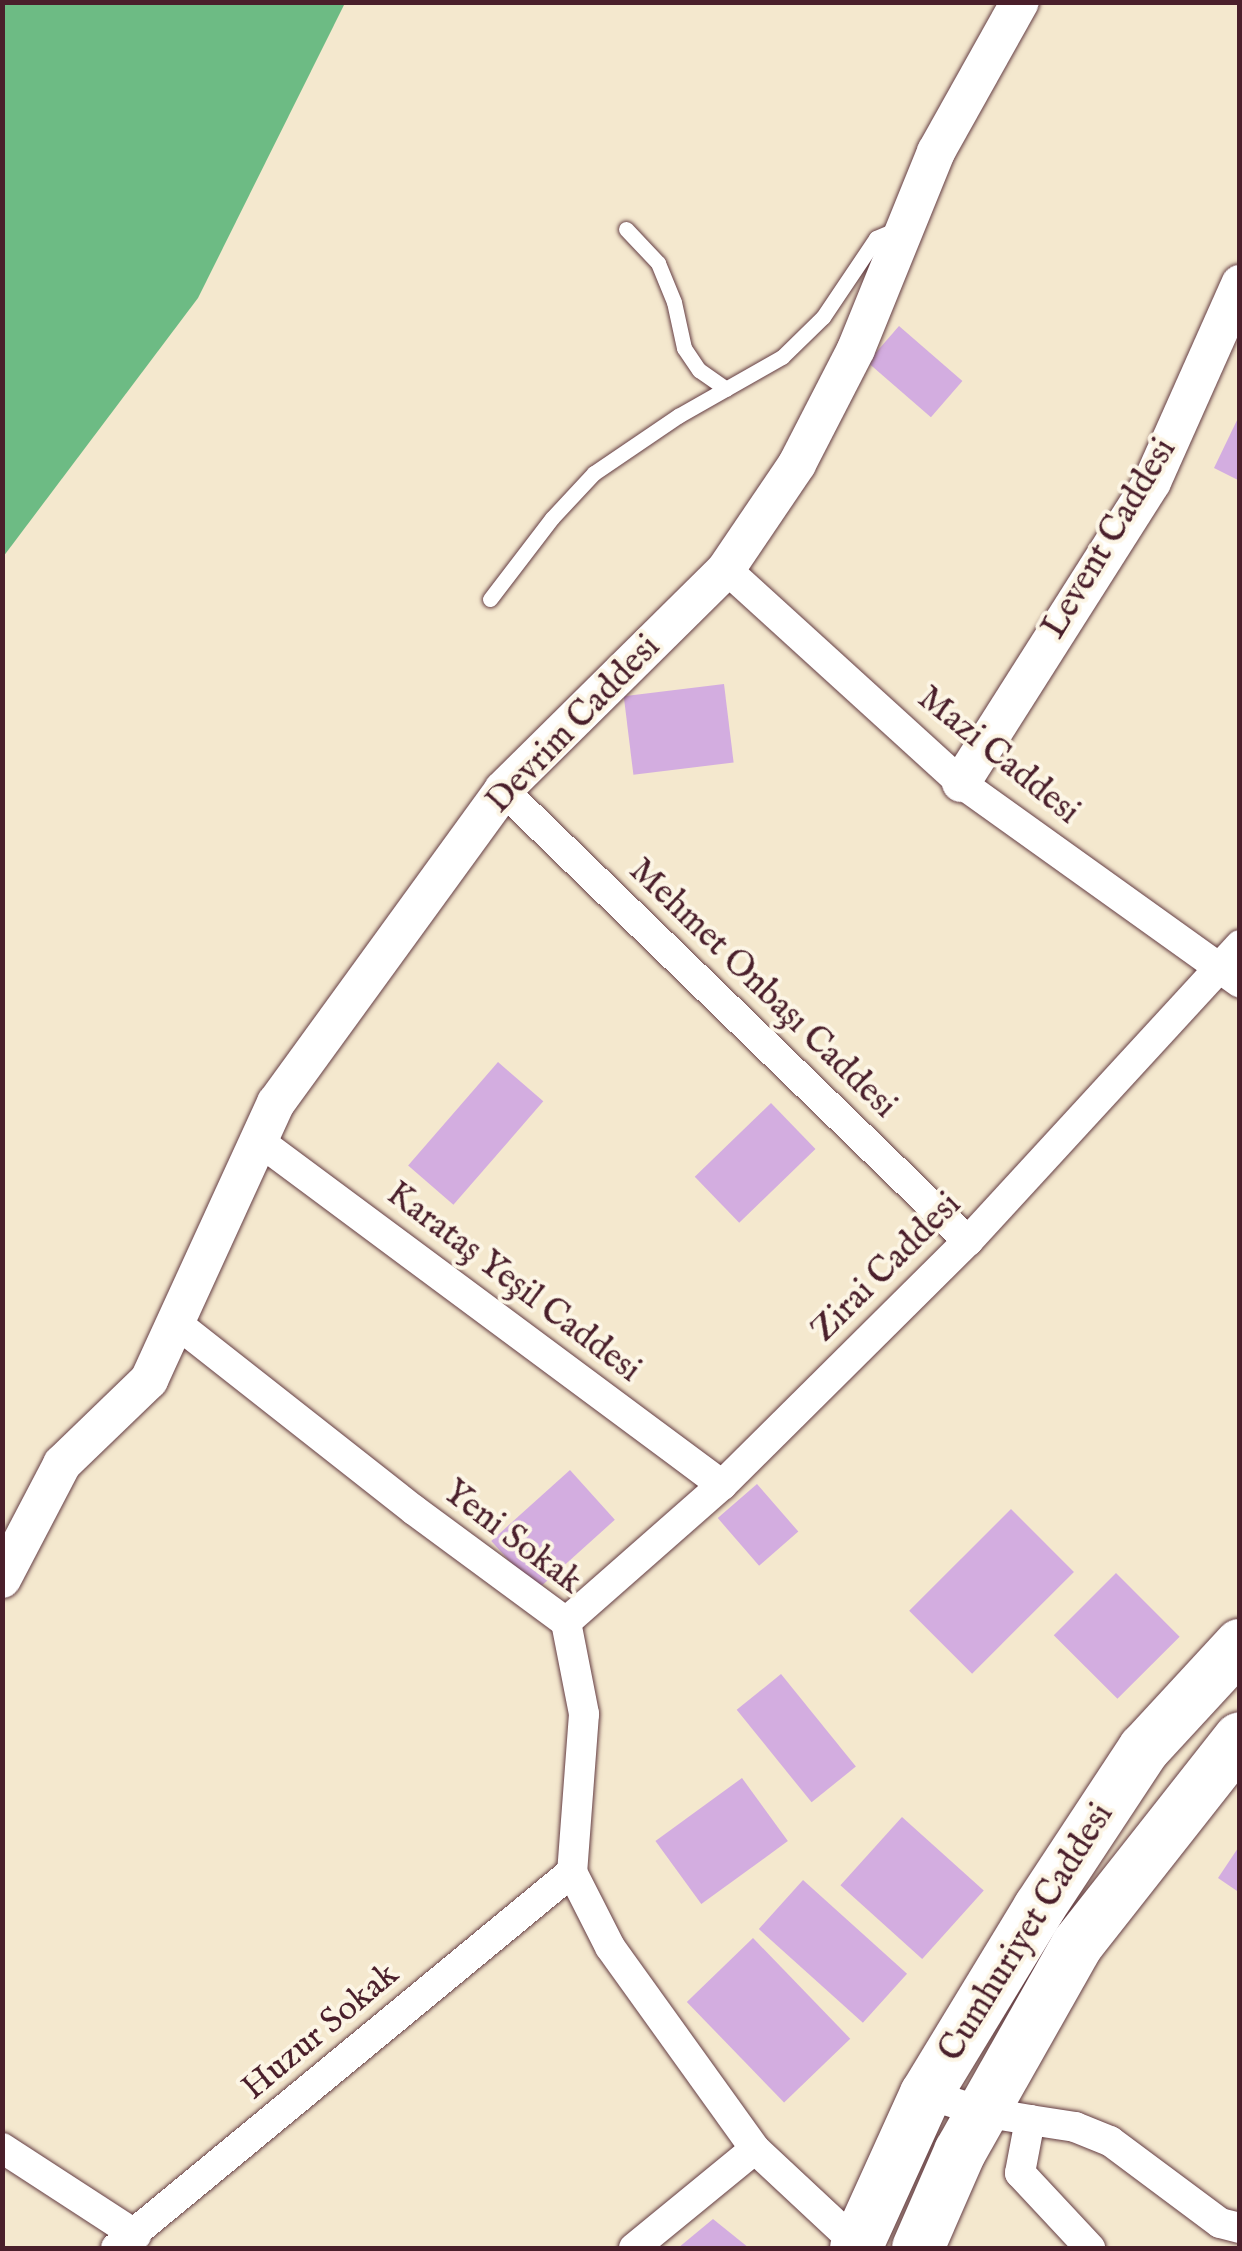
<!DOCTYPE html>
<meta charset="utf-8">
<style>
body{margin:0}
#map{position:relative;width:1242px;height:2251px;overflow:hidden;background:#f4e8ce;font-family:"IM FELL English",serif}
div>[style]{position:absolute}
.forest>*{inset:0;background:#6dbb84}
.building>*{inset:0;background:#d3ade0;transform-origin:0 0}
.roads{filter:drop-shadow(0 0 2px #643d43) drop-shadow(0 0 2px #643d43)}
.service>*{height:15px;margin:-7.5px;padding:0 7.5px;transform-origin:7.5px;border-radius:7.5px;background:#fff}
.minor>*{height:30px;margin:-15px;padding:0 15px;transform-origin:15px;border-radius:15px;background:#fff}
.tertiary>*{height:38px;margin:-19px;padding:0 19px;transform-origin:19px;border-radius:19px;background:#fff}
.trunk>*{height:52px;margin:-26px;padding:0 26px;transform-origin:26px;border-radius:26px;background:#fff}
span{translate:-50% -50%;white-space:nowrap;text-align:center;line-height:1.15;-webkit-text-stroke:8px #fcf5e5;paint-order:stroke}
.street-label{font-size:35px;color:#4a1f2b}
.frame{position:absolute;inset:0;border:5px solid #4a1f2b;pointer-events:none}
</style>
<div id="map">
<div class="forest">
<div style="clip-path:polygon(3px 2px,345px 3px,198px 298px,3px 557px)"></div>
</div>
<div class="building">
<div style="left:899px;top:326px;width:84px;height:48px;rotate:41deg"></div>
<div style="clip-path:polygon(1240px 414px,1240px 481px,1214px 468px)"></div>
<div style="left:724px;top:684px;width:79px;height:101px;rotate:83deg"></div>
<div style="left:498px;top:1062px;width:60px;height:137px;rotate:41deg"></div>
<div style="left:771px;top:1103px;width:64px;height:106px;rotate:46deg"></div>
<div style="left:570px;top:1470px;width:67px;height:106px;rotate:48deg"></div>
<div style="left:757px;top:1484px;width:63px;height:52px;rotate:49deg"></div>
<div style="left:1011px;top:1509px;width:89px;height:144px;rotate:45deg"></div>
<div style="left:1116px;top:1573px;width:90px;height:88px;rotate:45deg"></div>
<div style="left:781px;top:1674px;width:119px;height:57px;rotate:51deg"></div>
<div style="left:742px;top:1778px;width:78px;height:107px;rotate:54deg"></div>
<div style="left:902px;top:1817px;width:110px;height:92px;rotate:42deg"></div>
<div style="clip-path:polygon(1240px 1845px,1240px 1893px,1218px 1878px)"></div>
<div style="left:803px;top:1880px;width:140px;height:66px;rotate:42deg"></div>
<div style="left:753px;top:1938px;width:140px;height:92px;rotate:46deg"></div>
<div style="clip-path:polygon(713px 2219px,749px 2248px,678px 2248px)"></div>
</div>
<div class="roads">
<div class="service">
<div style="left:626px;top:229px;width:47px;rotate:46.7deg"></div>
<div style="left:658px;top:263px;width:42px;rotate:67.7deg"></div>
<div style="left:674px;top:302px;width:47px;rotate:77.7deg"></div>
<div style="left:684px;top:348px;width:27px;rotate:56deg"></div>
<div style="left:699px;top:370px;width:33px;rotate:35deg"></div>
<div style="left:490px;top:599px;width:102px;rotate:-52.6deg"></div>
<div style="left:552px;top:518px;width:62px;rotate:-47deg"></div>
<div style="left:594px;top:473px;width:102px;rotate:-34.2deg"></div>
<div style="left:678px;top:416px;width:120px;rotate:-29.6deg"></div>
<div style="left:782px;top:357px;width:57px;rotate:-44.3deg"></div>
<div style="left:823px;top:317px;width:95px;rotate:-56.1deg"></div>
<div style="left:876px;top:238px;width:26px;rotate:-23deg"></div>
</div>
<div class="minor">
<div style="left:726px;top:569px;width:318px;rotate:42.3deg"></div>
<div style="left:961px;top:783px;width:343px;rotate:35.6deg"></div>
<div style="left:503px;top:790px;width:648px;rotate:44.12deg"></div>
<div style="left:259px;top:1141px;width:577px;rotate:36.61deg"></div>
<div style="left:175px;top:1322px;width:304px;rotate:38.2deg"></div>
<div style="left:414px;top:1510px;width:189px;rotate:36.4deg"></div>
<div style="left:566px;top:1622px;width:94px;rotate:78.9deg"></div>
<div style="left:584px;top:1714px;width:158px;rotate:94.3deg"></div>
<div style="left:572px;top:1872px;width:84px;rotate:63.1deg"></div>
<div style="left:610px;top:1947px;width:249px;rotate:54.3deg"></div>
<div style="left:755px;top:2149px;width:141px;rotate:43deg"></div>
<div style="left:566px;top:1622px;width:208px;rotate:-41.3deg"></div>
<div style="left:722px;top:1485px;width:346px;rotate:-44.8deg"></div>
<div style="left:968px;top:1241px;width:402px;rotate:-47.4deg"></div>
<div style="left:926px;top:2094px;width:60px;rotate:17.5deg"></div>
<div style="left:983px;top:2112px;width:48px;rotate:9.7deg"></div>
<div style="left:1030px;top:2120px;width:54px;rotate:100.7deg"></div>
<div style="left:1020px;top:2173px;width:103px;rotate:47deg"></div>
<div style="left:1030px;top:2120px;width:46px;rotate:8.8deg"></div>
<div style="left:1075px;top:2127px;width:38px;rotate:22deg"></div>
<div style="left:1110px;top:2141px;width:137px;rotate:36.7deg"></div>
<div style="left:1220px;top:2223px;width:21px;rotate:14deg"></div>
<div style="left:2px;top:2148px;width:160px;rotate:33deg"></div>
<div style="left:116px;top:2248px;width:591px;rotate:-39.51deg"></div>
<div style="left:634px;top:2248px;width:156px;rotate:-39.3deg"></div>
</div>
<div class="tertiary">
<div style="left:961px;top:783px;width:356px;rotate:-57.6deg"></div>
<div style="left:1152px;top:482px;width:217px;rotate:-66deg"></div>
<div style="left:2px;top:1579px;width:130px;rotate:-62.4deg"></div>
<div style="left:62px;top:1464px;width:121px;rotate:-44deg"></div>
<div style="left:149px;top:1380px;width:305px;rotate:-65.4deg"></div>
<div style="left:276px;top:1103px;width:387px;rotate:-54deg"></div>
<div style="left:503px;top:790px;width:314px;rotate:-44.7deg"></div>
<div style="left:726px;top:569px;width:127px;rotate:-55.9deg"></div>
<div style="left:797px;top:464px;width:129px;rotate:-62.8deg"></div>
<div style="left:856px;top:349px;width:213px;rotate:-67.9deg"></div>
<div style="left:936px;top:152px;width:172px;rotate:-60.8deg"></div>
</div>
<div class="trunk">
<div style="left:856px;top:2248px;width:169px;rotate:-65.6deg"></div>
<div style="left:926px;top:2094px;width:218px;rotate:-58.7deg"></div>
<div style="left:1039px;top:1908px;width:191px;rotate:-56.6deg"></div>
<div style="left:1144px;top:1749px;width:142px;rotate:-47.3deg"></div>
<div style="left:918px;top:2248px;width:105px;rotate:-66.4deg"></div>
<div style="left:960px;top:2152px;width:238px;rotate:-60.5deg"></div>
<div style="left:1077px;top:1945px;width:263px;rotate:-51.8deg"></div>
</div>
</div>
<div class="street-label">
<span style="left:1110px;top:539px;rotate:-59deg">Levent Caddesi</span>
<span style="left:574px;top:725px;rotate:-46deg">Devrim Caddesi</span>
<span style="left:998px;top:756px;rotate:39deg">Mazi Caddesi</span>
<span style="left:762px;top:989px;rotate:44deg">Mehmet Onbaşı Caddesi</span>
<span style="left:887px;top:1268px;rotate:-45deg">Zirai Caddesi</span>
<span style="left:513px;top:1283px;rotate:37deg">Karataş Yeşil Caddesi</span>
<span style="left:512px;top:1538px;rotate:37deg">Yeni Sokak</span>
<span style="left:1027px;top:1933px;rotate:-58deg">Cumhuriyet Caddesi</span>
<span style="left:321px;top:2032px;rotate:-40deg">Huzur Sokak</span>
</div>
<div class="frame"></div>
</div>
